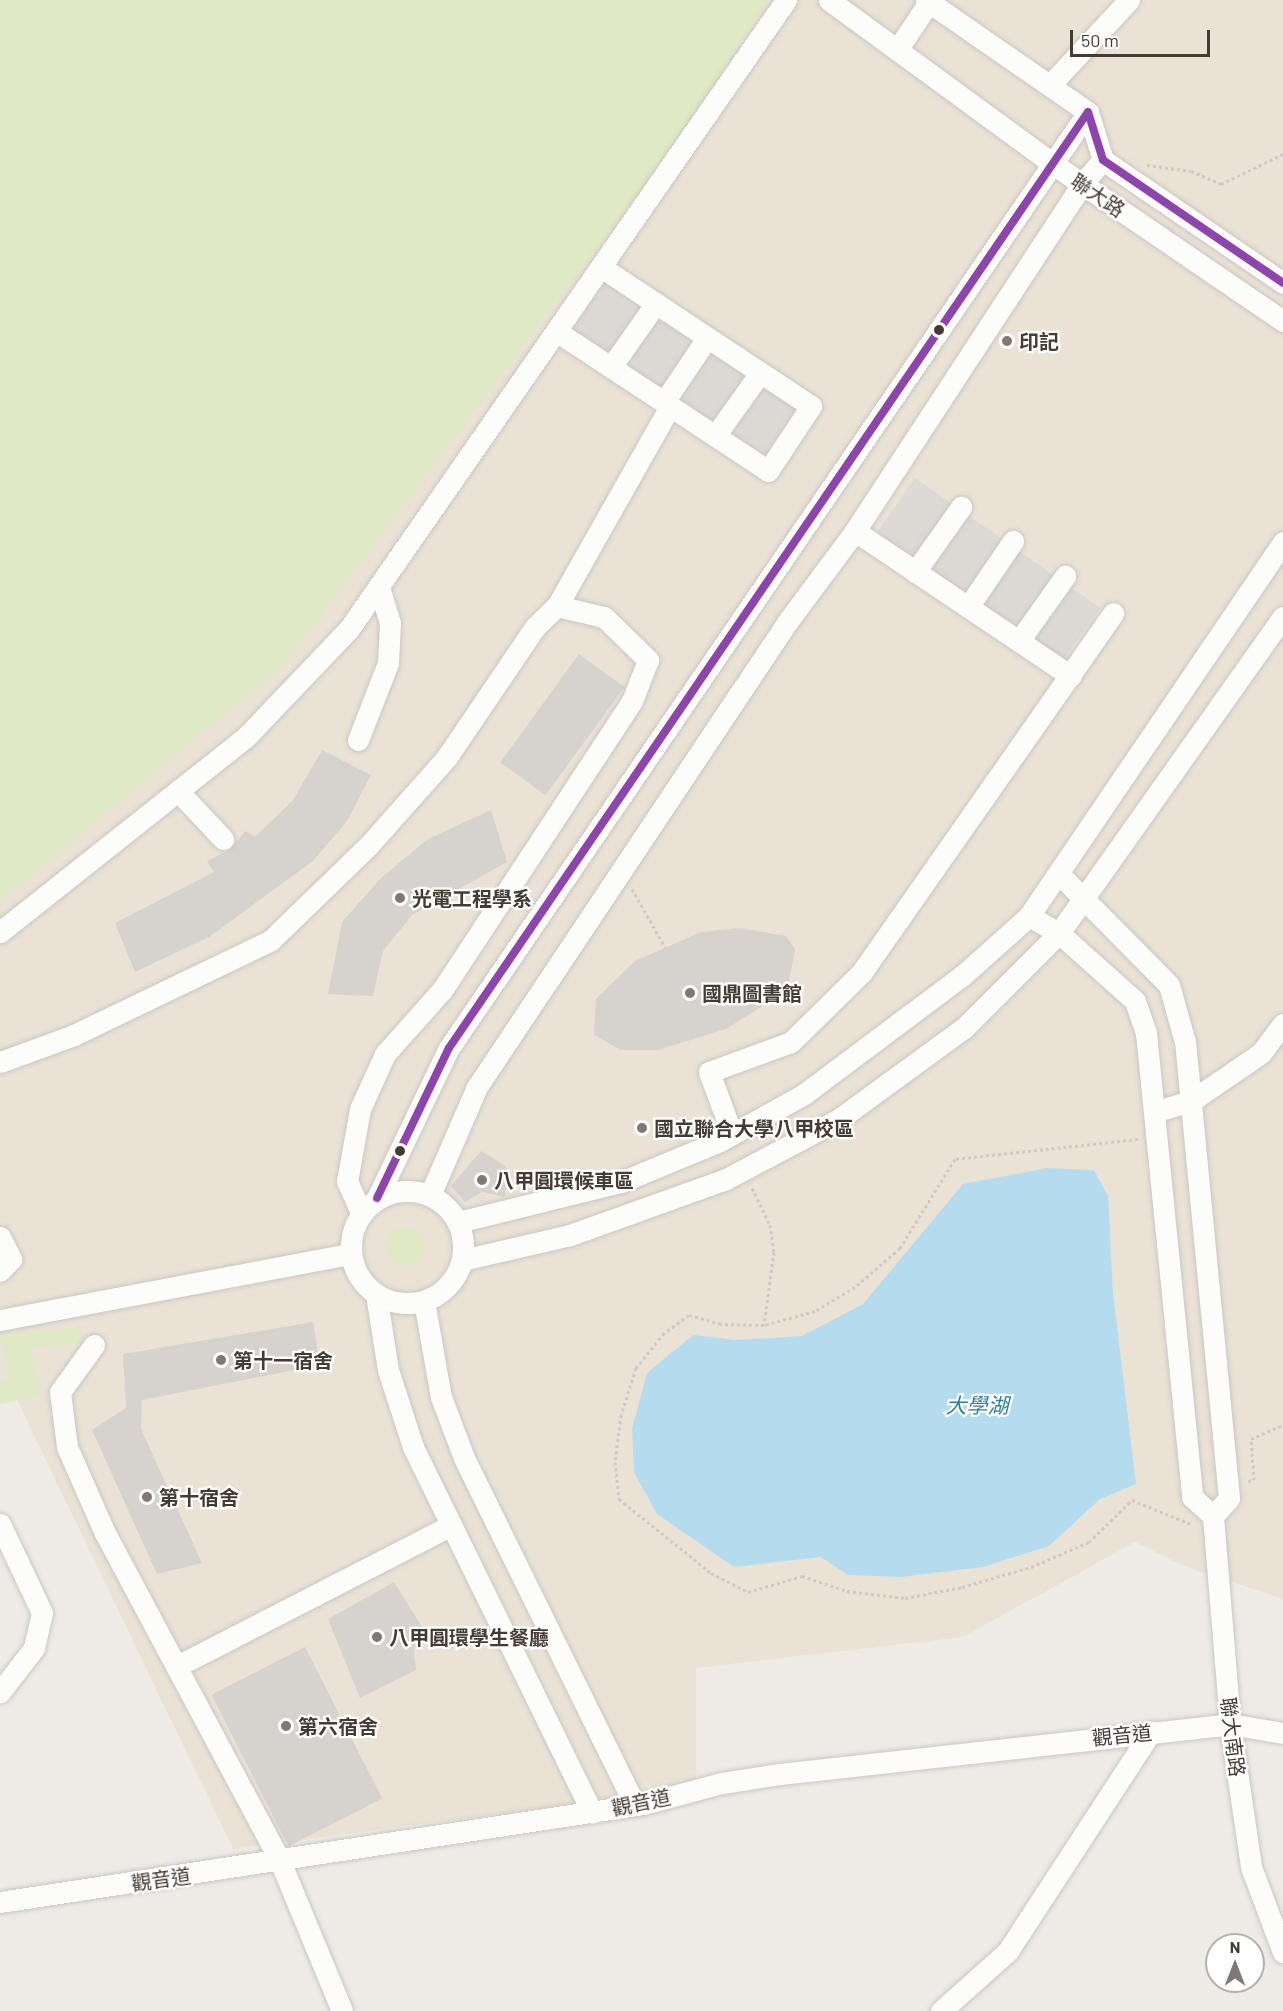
<!DOCTYPE html>
<meta charset="utf-8">
<style>
body{margin:0}
#map{position:relative;width:1283px;height:2011px;overflow:hidden;background:#eeebe6;font-family:Barlow,"Noto Sans TC",sans-serif}
div>[style]{position:absolute}
.education>*{inset:0;background:#eae2d5}
.green>*{inset:0;background:#dfe9c5}
.round{border-radius:50%}
.parking>*{inset:0;background:#dddad6;transform-origin:0 0}
.water>*{inset:0;background:#b5dcee}
.building>*{inset:0;background:#d6d2cd;transform-origin:0 0}
.path>*{height:3px;margin-top:-1.5px;transform-origin:0;background:repeating-linear-gradient(90deg,#cdc9c5 0 3px,transparent 0 6px)}
.roads{filter:drop-shadow(0 0 2px #cac7c2) drop-shadow(0 0 2px #cac7c2)}
.minor>*{height:21px;margin:-10.5px;padding:0 10.5px;transform-origin:10.5px;border-radius:10.5px;background:#fcfcfb}
.minor>.ring{margin:-10.5px;padding:0;box-sizing:content-box;background:none;border:21px solid #fcfcfb;border-radius:50%}
.bus-1>*{height:8px;margin:-4px;padding:0 4px;transform-origin:4px;border-radius:4px;background:#8e44ad}
.dots>*{width:16px;height:16px;translate:-50% -50%;box-sizing:border-box;border:3px solid #fff;border-radius:50%}
span{translate:-50% -50%;white-space:nowrap;text-align:center;line-height:1.15;-webkit-text-stroke:4.5px #fff;paint-order:stroke}
.street-label{font-size:20px;color:#443c33}
.poi-label{font-size:20px;color:#443c33;font-weight:700}
.left{translate:0 -50%;text-align:left}
.water-label{font-size:21px;color:#2a7ea9;font-style:italic}
.north{position:absolute;left:1205px;top:1933px;width:60px;height:60px;box-sizing:border-box;background:#fff;border:2px solid #b4b1ad;border-radius:50%;rotate:0deg;font-size:16px;font-weight:700;line-height:24px;text-align:center;color:#443c33}
.north::after{content:'';display:block;margin:auto;width:21px;height:27px;background:#807972;clip-path:polygon(50% 0,100% 100%,50% 72%,0 100%)}
.scale{position:absolute;left:1070px;top:30px;width:140px;height:27px;box-sizing:border-box;border:3px solid #443c33;border-top:0;padding-left:8px;font-size:18px;line-height:21px;white-space:nowrap;color:#443c33;-webkit-text-stroke:4px #fff;paint-order:stroke}
</style>
<div id="map">
<div class="education">
<div style="clip-path:polygon(501px 0,1283px 0,1283px 1599px,1186px 1567px,1135px 1542px,963px 1637px,696px 1668px,696px 1780px,641px 1795px,233px 1849px,17px 1400px,0 1403px,0 856px)"></div>
</div>
<div class="green">
<div style="clip-path:polygon(0 0,767px 0,680px 137px,283px 665px,0 901px)"></div>
<div class="round" style="left:386px;top:1227px;width:38px;height:38px"></div>
<div style="clip-path:polygon(82px 1327px,80px 1342px,31px 1349px,41px 1396px,0 1404px,0 1381px,10px 1380px,0 1335px)"></div>
</div>
<div class="parking">
<div style="left:605px;top:280px;width:230px;height:63px;rotate:33deg"></div>
<div style="left:915px;top:478px;width:226px;height:80px;rotate:35deg"></div>
</div>
<div class="water">
<div style="clip-path:polygon(1047px 1168px,1094px 1170px,1108px 1196px,1113px 1293px,1136px 1484px,1100px 1499px,1049px 1546px,983px 1567px,900px 1577px,848px 1575px,821px 1557px,734px 1567px,657px 1514px,634px 1472px,632px 1429px,647px 1373px,693px 1335px,735px 1340px,802px 1336px,863px 1304px,963px 1184px)"></div>
</div>
<div class="building">
<div style="left:579px;top:654px;width:56px;height:134px;rotate:36deg"></div>
<div style="clip-path:polygon(322px 750px,371px 775px,347px 821px,313px 861px,209px 937px,135px 972px,115px 923px,214px 872px,207px 861px,231px 849px,245px 831px,255px 837px,293px 800px)"></div>
<div style="clip-path:polygon(491px 810px,507px 862px,412px 915px,383px 951px,373px 996px,328px 994px,342px 922px,381px 878px,428px 839px)"></div>
<div style="clip-path:polygon(740px 928px,786px 936px,795px 949px,788px 986px,761px 1007px,726px 1029px,658px 1050px,621px 1050px,594px 1035px,596px 999px,635px 961px,701px 932px)"></div>
<div style="clip-path:polygon(481px 1151px,506px 1166px,505px 1197px,482px 1192px,465px 1202px,451px 1186px)"></div>
<div style="clip-path:polygon(313px 1322px,320px 1365px,142px 1400px,141px 1429px,202px 1563px,157px 1574px,92px 1430px,126px 1408px,123px 1354px)"></div>
<div style="clip-path:polygon(394px 1582px,425px 1632px,414px 1650px,416px 1670px,360px 1698px,328px 1619px)"></div>
<div style="left:305px;top:1647px;width:170px;height:105px;rotate:63deg"></div>
</div>
<div class="path">
<div style="left:1147px;top:165px;width:44px;rotate:7.8deg"></div>
<div style="left:1191px;top:171px;width:33px;rotate:23deg"></div>
<div style="left:1221px;top:184px;width:69px;rotate:-25.8deg"></div>
<div style="left:632px;top:889px;width:67px;rotate:60.4deg"></div>
<div style="left:1138px;top:1139px;width:184px;rotate:173.8deg"></div>
<div style="left:955px;top:1159px;width:105px;rotate:121.7deg"></div>
<div style="left:900px;top:1248px;width:60px;rotate:139.1deg"></div>
<div style="left:855px;top:1287px;width:47px;rotate:149deg"></div>
<div style="left:815px;top:1311px;width:53px;rotate:164.6deg"></div>
<div style="left:764px;top:1325px;width:43px;rotate:-178.7deg"></div>
<div style="left:721px;top:1324px;width:33px;rotate:-164deg"></div>
<div style="left:689px;top:1315px;width:31px;rotate:144deg"></div>
<div style="left:664px;top:1333px;width:45px;rotate:128.7deg"></div>
<div style="left:636px;top:1368px;width:49px;rotate:107.7deg"></div>
<div style="left:621px;top:1415px;width:47px;rotate:97.3deg"></div>
<div style="left:615px;top:1462px;width:37px;rotate:84deg"></div>
<div style="left:619px;top:1499px;width:118px;rotate:38.8deg"></div>
<div style="left:711px;top:1573px;width:42px;rotate:27.2deg"></div>
<div style="left:748px;top:1592px;width:56px;rotate:-16.5deg"></div>
<div style="left:802px;top:1576px;width:47px;rotate:18.4deg"></div>
<div style="left:847px;top:1591px;width:58px;rotate:6.9deg"></div>
<div style="left:905px;top:1598px;width:58px;rotate:-10.9deg"></div>
<div style="left:962px;top:1587px;width:72px;rotate:-16.2deg"></div>
<div style="left:1031px;top:1567px;width:63px;rotate:-23.3deg"></div>
<div style="left:1089px;top:1542px;width:60px;rotate:-44.3deg"></div>
<div style="left:1132px;top:1500px;width:64px;rotate:22.1deg"></div>
<div style="left:752px;top:1188px;width:41px;rotate:64.1deg"></div>
<div style="left:770px;top:1225px;width:27px;rotate:82deg"></div>
<div style="left:774px;top:1252px;width:74px;rotate:97.8deg"></div>
<div style="left:1248px;top:1481px;width:6px;rotate:-9deg"></div>
<div style="left:1254px;top:1480px;width:41px;rotate:-94.2deg"></div>
<div style="left:1251px;top:1439px;width:35px;rotate:-24deg"></div>
</div>
<div class="roads">
<div class="minor">
<div style="left:829px;top:0;width:274px;rotate:36.2deg"></div>
<div style="left:1050px;top:162px;width:282px;rotate:34.3deg"></div>
<div style="left:926px;top:0;width:197px;rotate:34.7deg"></div>
<div style="left:1088px;top:112px;width:50px;rotate:72.6deg"></div>
<div style="left:1103px;top:160px;width:218px;rotate:34.3deg"></div>
<div style="left:897px;top:50px;width:58px;rotate:-56.3deg"></div>
<div style="left:1050px;top:85px;width:116px;rotate:-47.1deg"></div>
<div style="left:556px;top:331px;width:254px;rotate:33.4deg"></div>
<div style="left:768px;top:471px;width:78px;rotate:-56.5deg"></div>
<div style="left:811px;top:406px;width:252px;rotate:-146.5deg"></div>
<div style="left:611px;top:367px;width:78px;rotate:-54.9deg"></div>
<div style="left:664px;top:402px;width:77px;rotate:-56.1deg"></div>
<div style="left:715px;top:436px;width:77px;rotate:-54.5deg"></div>
<div style="left:855px;top:531px;width:260px;rotate:33.9deg"></div>
<div style="left:915px;top:572px;width:80px;rotate:-54.7deg"></div>
<div style="left:557px;top:606px;width:230px;rotate:-60.5deg"></div>
<div style="left:968px;top:607px;width:80px;rotate:-55.7deg"></div>
<div style="left:1019px;top:641px;width:80px;rotate:-54.7deg"></div>
<div style="left:358px;top:740px;width:83px;rotate:-68.7deg"></div>
<div style="left:388px;top:663px;width:40px;rotate:-87.1deg"></div>
<div style="left:390px;top:623px;width:38px;rotate:-107deg"></div>
<div style="left:178px;top:791px;width:66px;rotate:46.8deg"></div>
<div style="left:1029px;top:916px;width:34px;rotate:30deg"></div>
<div style="left:1059px;top:933px;width:102px;rotate:41.8deg"></div>
<div style="left:1135px;top:1001px;width:34px;rotate:71deg"></div>
<div style="left:1146px;top:1033px;width:466px;rotate:84.3deg"></div>
<div style="left:1192px;top:1497px;width:28px;rotate:42deg"></div>
<div style="left:1213px;top:1516px;width:24px;rotate:-48deg"></div>
<div style="left:1229px;top:1498px;width:458px;rotate:-95.5deg"></div>
<div style="left:1185px;top:1042px;width:59px;rotate:-105.7deg"></div>
<div style="left:1169px;top:985px;width:156px;rotate:-134.7deg"></div>
<div style="left:0;top:932px;width:315px;rotate:-38.4deg"></div>
<div style="left:247px;top:736px;width:148px;rotate:-46.4deg"></div>
<div style="left:349px;top:629px;width:766px;rotate:-55.21deg"></div>
<div style="left:0;top:1062px;width:79px;rotate:-20deg"></div>
<div style="left:74px;top:1035px;width:219px;rotate:-25.7deg"></div>
<div style="left:271px;top:940px;width:135px;rotate:-44.1deg"></div>
<div style="left:368px;top:846px;width:119px;rotate:-48.4deg"></div>
<div style="left:447px;top:757px;width:157px;rotate:-55.9deg"></div>
<div style="left:535px;top:627px;width:30px;rotate:-44deg"></div>
<div style="left:557px;top:606px;width:48px;rotate:13.2deg"></div>
<div style="left:604px;top:617px;width:62px;rotate:44.3deg"></div>
<div style="left:648px;top:660px;width:44px;rotate:111.3deg"></div>
<div style="left:632px;top:701px;width:346px;rotate:123.3deg"></div>
<div style="left:442px;top:990px;width:86px;rotate:131.7deg"></div>
<div style="left:385px;top:1054px;width:60px;rotate:114.4deg"></div>
<div style="left:360px;top:1109px;width:73px;rotate:100.2deg"></div>
<div style="left:347px;top:1181px;width:35px;rotate:66deg"></div>
<div style="left:1154px;top:1112px;width:39px;rotate:-17deg"></div>
<div style="left:1191px;top:1101px;width:85px;rotate:-34.4deg"></div>
<div style="left:1261px;top:1053px;width:36px;rotate:-53deg"></div>
<div style="left:732px;top:1134px;width:66px;rotate:-110.4deg"></div>
<div style="left:709px;top:1072px;width:87px;rotate:-20.1deg"></div>
<div style="left:791px;top:1042px;width:100px;rotate:-44.6deg"></div>
<div style="left:862px;top:972px;width:438px;rotate:-55deg"></div>
<div class="ring" style="left:351px;top:1191px;width:91px;height:91px"></div>
<div style="left:430px;top:1195px;width:118px;rotate:-66.5deg"></div>
<div style="left:477px;top:1087px;width:560px;rotate:-56.28deg"></div>
<div style="left:788px;top:621px;width:112px;rotate:-53.3deg"></div>
<div style="left:855px;top:531px;width:415px;rotate:-56.8deg"></div>
<div style="left:1082px;top:184px;width:32px;rotate:-49deg"></div>
<div style="left:377px;top:1198px;width:166px;rotate:-64.4deg"></div>
<div style="left:449px;top:1048px;width:1133px;rotate:-55.68deg"></div>
<div style="left:458px;top:1222px;width:168px;rotate:-13.8deg"></div>
<div style="left:621px;top:1182px;width:107px;rotate:-22.5deg"></div>
<div style="left:720px;top:1141px;width:96px;rotate:-29.2deg"></div>
<div style="left:804px;top:1094px;width:197px;rotate:-36.8deg"></div>
<div style="left:962px;top:976px;width:90px;rotate:-41.8deg"></div>
<div style="left:1029px;top:916px;width:452px;rotate:-55.8deg"></div>
<div style="left:0;top:1237px;width:25px;rotate:63deg"></div>
<div style="left:11px;top:1259px;width:16px;rotate:133deg"></div>
<div style="left:462px;top:1260px;width:111px;rotate:-13deg"></div>
<div style="left:570px;top:1235px;width:164px;rotate:-19.7deg"></div>
<div style="left:724px;top:1180px;width:130px;rotate:-27.9deg"></div>
<div style="left:839px;top:1119px;width:155px;rotate:-36.1deg"></div>
<div style="left:964px;top:1028px;width:134px;rotate:-45deg"></div>
<div style="left:1059px;top:933px;width:387px;rotate:-54.7deg"></div>
<div style="left:376px;top:1294px;width:77px;rotate:81deg"></div>
<div style="left:388px;top:1370px;width:81px;rotate:72deg"></div>
<div style="left:413px;top:1447px;width:407px;rotate:63.9deg"></div>
<div style="left:424px;top:1301px;width:97px;rotate:80deg"></div>
<div style="left:441px;top:1397px;width:65px;rotate:69.3deg"></div>
<div style="left:464px;top:1458px;width:387px;rotate:63.8deg"></div>
<div style="left:0;top:1320px;width:356px;rotate:-10.7deg"></div>
<div style="left:94px;top:1345px;width:58px;rotate:125.9deg"></div>
<div style="left:60px;top:1392px;width:55px;rotate:82.7deg"></div>
<div style="left:67px;top:1447px;width:94px;rotate:66.2deg"></div>
<div style="left:105px;top:1533px;width:372px;rotate:61.9deg"></div>
<div style="left:280px;top:1861px;width:162px;rotate:67.5deg"></div>
<div style="left:1213px;top:1516px;width:209px;rotate:85.3deg"></div>
<div style="left:1230px;top:1724px;width:145px;rotate:81.6deg"></div>
<div style="left:1251px;top:1867px;width:91px;rotate:69.4deg"></div>
<div style="left:0;top:1524px;width:98px;rotate:64.7deg"></div>
<div style="left:42px;top:1613px;width:36px;rotate:103deg"></div>
<div style="left:34px;top:1648px;width:56px;rotate:127.7deg"></div>
<div style="left:179px;top:1665px;width:306px;rotate:-27.2deg"></div>
<div style="left:0;top:1902px;width:650px;rotate:-8.67deg"></div>
<div style="left:643px;top:1804px;width:82px;rotate:-14.9deg"></div>
<div style="left:722px;top:1783px;width:59px;rotate:-8.8deg"></div>
<div style="left:780px;top:1774px;width:453px;rotate:-6.3deg"></div>
<div style="left:1230px;top:1724px;width:54px;rotate:9.6deg"></div>
<div style="left:941px;top:2011px;width:90px;rotate:-41.8deg"></div>
<div style="left:1008px;top:1951px;width:262px;rotate:-56.9deg"></div>
</div>
</div>
<div class="bus-1">
<div style="left:1088px;top:112px;width:50px;rotate:72.6deg"></div>
<div style="left:1103px;top:160px;width:218px;rotate:34.3deg"></div>
<div style="left:377px;top:1198px;width:166px;rotate:-64.4deg"></div>
<div style="left:449px;top:1048px;width:1133px;rotate:-55.68deg"></div>
</div>
<div class="dots">
<div style="left:939px;top:330px;background:#443c33"></div>
<div style="left:1007px;top:341px;background:#807972"></div>
<div style="left:400px;top:898px;background:#807972"></div>
<div style="left:690px;top:993px;background:#807972"></div>
<div style="left:642px;top:1128px;background:#807972"></div>
<div style="left:400px;top:1151px;background:#443c33"></div>
<div style="left:482px;top:1180px;background:#807972"></div>
<div style="left:221px;top:1360px;background:#807972"></div>
<div style="left:147px;top:1497px;background:#807972"></div>
<div style="left:377px;top:1637px;background:#807972"></div>
<div style="left:286px;top:1726px;background:#807972"></div>
</div>
<div class="street-label">
<span style="left:1098px;top:195px;rotate:34deg">聯大路</span>
<span style="left:1122px;top:1735px;rotate:-6deg">觀音道</span>
<span style="left:1233px;top:1737px;rotate:83deg">聯大南路</span>
<span style="left:641px;top:1802px;rotate:-12deg">觀音道</span>
<span style="left:161px;top:1879px;rotate:-8deg">觀音道</span>
</div>
<div class="poi-label">
<span class="left" style="left:1019px;top:341px">印記</span>
<span class="left" style="left:412px;top:898px">光電工程學系</span>
<span class="left" style="left:702px;top:993px">國鼎圖書館</span>
<span class="left" style="left:654px;top:1128px">國立聯合大學八甲校區</span>
<span class="left" style="left:494px;top:1180px">八甲圓環候車區</span>
<span class="left" style="left:233px;top:1360px">第十一宿舍</span>
<span class="left" style="left:159px;top:1497px">第十宿舍</span>
<span class="left" style="left:389px;top:1637px">八甲圓環學生餐廳</span>
<span class="left" style="left:298px;top:1726px">第六宿舍</span>
</div>
<div class="water-label">
<span style="left:977px;top:1405px">大學湖</span>
</div>
<div class="north">N</div>
<div class="scale">50 m</div>
</div>
